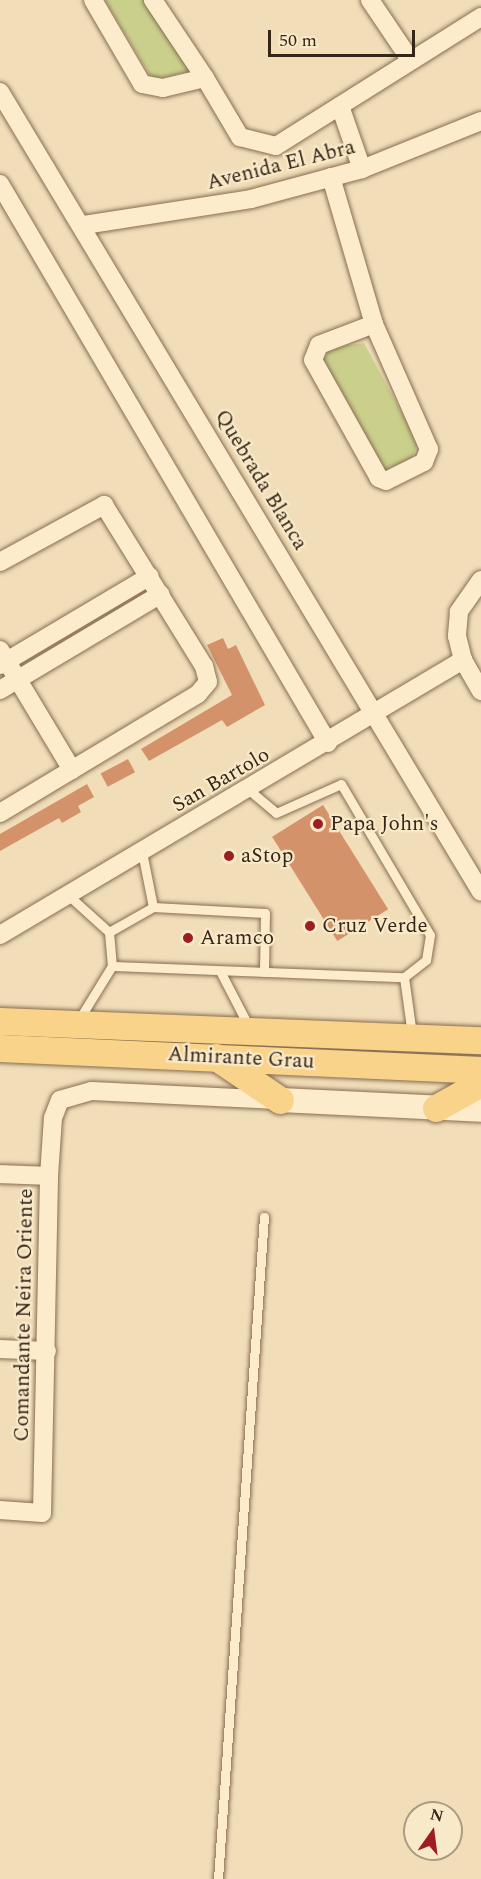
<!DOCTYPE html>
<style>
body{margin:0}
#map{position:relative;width:481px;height:1879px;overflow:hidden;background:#f1deb8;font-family:Spectral,serif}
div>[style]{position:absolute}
.green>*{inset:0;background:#cad08c}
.building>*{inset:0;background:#d3926a;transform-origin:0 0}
.roads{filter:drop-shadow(0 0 2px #886d52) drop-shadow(0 0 2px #886d52)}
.lane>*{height:9px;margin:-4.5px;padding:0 4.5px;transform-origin:4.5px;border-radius:4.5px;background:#fceccb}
.street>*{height:18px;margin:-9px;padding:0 9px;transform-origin:9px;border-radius:9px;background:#fceccb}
.secondary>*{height:24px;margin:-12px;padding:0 12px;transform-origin:12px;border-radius:12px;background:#fceccb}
.primary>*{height:27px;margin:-13.5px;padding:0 13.5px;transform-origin:13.5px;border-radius:13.5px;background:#fad38a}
.dots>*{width:16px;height:16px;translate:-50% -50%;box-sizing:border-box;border:3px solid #f8e9c8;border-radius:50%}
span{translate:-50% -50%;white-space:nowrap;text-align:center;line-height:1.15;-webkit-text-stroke:4.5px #f8e9c8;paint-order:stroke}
.street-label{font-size:21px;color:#362619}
.poi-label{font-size:21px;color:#362619}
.left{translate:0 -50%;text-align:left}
.north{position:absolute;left:403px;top:1801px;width:60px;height:60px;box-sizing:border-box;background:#f8e9c8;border:2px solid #aa9b82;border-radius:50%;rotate:14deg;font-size:16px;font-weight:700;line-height:24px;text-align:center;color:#362619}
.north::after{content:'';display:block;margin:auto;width:21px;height:27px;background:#9c1d22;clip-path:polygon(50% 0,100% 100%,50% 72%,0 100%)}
.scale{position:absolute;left:268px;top:30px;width:147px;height:27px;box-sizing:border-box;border:3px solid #362619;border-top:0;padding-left:8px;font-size:18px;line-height:21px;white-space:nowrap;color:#362619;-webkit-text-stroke:4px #f8e9c8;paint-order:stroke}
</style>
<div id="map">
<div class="green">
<div style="clip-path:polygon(105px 0,144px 0,194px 70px,153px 80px)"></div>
<div style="clip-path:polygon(364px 343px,418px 443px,412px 458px,385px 470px,322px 362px,332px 347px)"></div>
</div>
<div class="building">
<div style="clip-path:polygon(223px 638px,228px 649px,236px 645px,265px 705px,227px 727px,222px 720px,149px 761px,141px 749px,232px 695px,207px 645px)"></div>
<div style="left:128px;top:759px;width:15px;height:31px;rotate:62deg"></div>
<div style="clip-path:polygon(87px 784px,94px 797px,78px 806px,81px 812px,62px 823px,59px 818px,0 851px,0 834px)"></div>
<div style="left:323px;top:805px;width:123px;height:60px;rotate:58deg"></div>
</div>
<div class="roads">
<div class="lane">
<div style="left:249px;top:790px;width:35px;rotate:40deg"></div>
<div style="left:276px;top:813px;width:71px;rotate:-24deg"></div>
<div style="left:341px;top:784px;width:175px;rotate:59.5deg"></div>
<div style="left:430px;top:935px;width:25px;rotate:99deg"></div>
<div style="left:426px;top:960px;width:28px;rotate:142deg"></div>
<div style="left:68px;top:895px;width:55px;rotate:42.1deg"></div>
<div style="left:109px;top:932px;width:34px;rotate:85deg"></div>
<div style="left:153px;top:907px;width:112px;rotate:3.1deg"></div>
<div style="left:265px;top:913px;width:59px;rotate:91deg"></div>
<div style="left:109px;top:932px;width:51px;rotate:-29.6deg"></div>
<div style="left:153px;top:907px;width:56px;rotate:-101.3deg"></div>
<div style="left:220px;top:971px;width:63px;rotate:62.6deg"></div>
<div style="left:78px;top:1021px;width:65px;rotate:-58.3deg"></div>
<div style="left:112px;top:966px;width:292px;rotate:2.2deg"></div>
<div style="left:404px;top:977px;width:59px;rotate:82.1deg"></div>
<div style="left:218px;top:1879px;width:664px;rotate:-86.03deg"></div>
</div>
<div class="street">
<div style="left:93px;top:0;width:97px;rotate:59.7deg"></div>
<div style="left:142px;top:84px;width:21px;rotate:11deg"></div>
<div style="left:163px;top:88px;width:43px;rotate:-13.4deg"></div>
<div style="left:205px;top:78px;width:94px;rotate:-123.7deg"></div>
<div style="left:370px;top:0;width:73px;rotate:56.1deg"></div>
<div style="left:205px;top:78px;width:69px;rotate:59.3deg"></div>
<div style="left:240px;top:137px;width:37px;rotate:14deg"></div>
<div style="left:276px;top:146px;width:242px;rotate:-32.2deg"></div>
<div style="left:0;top:92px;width:933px;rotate:58.98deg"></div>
<div style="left:340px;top:106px;width:67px;rotate:70.8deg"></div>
<div style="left:331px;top:177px;width:153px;rotate:73.7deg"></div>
<div style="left:374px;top:324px;width:137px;rotate:66.3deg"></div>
<div style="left:429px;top:449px;width:14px;rotate:111deg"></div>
<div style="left:424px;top:462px;width:42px;rotate:153.4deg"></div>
<div style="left:386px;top:481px;width:8px;rotate:-157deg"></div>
<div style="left:379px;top:478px;width:135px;rotate:-119.2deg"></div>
<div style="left:313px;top:360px;width:16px;rotate:-68deg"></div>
<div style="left:319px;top:345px;width:59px;rotate:-20.9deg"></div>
<div style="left:0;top:184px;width:648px;rotate:59.6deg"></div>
<div style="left:84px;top:225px;width:169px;rotate:-8.8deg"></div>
<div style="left:251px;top:199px;width:115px;rotate:-15.1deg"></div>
<div style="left:362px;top:169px;width:128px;rotate:-22deg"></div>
<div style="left:0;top:562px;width:119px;rotate:-28.7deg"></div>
<div style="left:104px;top:505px;width:190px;rotate:58.2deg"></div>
<div style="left:204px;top:666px;width:16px;rotate:76deg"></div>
<div style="left:208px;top:682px;width:16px;rotate:130deg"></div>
<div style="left:198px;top:694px;width:231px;rotate:149deg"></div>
<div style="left:481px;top:580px;width:39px;rotate:125deg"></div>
<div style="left:459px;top:612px;width:24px;rotate:95deg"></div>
<div style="left:457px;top:636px;width:25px;rotate:76deg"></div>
<div style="left:463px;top:660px;width:36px;rotate:60deg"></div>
<div style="left:0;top:650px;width:140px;rotate:59deg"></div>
<div style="left:0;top:665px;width:174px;rotate:-30.7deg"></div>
<div style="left:0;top:690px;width:187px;rotate:-30.8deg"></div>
<div style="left:0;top:935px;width:539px;rotate:-30.71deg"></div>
<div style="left:0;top:1174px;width:49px;rotate:2.3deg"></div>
<div style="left:0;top:1349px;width:47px;rotate:2.4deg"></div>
<div style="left:0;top:1510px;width:42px;rotate:4.1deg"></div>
<div style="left:42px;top:1513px;width:337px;rotate:-88.8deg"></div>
<div style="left:49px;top:1176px;width:58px;rotate:-86.1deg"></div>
<div style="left:53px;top:1118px;width:19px;rotate:-69deg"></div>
<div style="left:60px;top:1100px;width:33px;rotate:-16deg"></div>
<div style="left:92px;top:1091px;width:186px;rotate:2.8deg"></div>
</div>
<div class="secondary">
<div style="left:280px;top:1100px;width:201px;rotate:2.8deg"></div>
</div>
<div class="primary">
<div style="left:0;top:1021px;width:481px;rotate:2.3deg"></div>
<div style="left:0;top:1048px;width:482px;rotate:2.6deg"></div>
<div style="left:216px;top:1057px;width:77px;rotate:33.9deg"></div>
<div style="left:436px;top:1108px;width:51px;rotate:-29.1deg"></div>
</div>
</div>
<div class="dots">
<div style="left:318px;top:824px;background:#9c1d22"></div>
<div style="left:229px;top:856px;background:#9c1d22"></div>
<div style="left:310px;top:926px;background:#9c1d22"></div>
<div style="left:188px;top:938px;background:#9c1d22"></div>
</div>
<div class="street-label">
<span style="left:281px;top:165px;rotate:-14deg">Avenida El Abra</span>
<span style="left:261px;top:480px;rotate:59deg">Quebrada Blanca</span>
<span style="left:221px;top:780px;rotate:-30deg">San Bartolo</span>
<span style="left:241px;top:1058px;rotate:3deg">Almirante Grau</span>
<span style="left:24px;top:1315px;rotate:-89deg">Comandante Neira Oriente</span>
</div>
<div class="poi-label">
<span class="left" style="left:330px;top:824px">Papa John's</span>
<span class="left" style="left:241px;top:856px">aStop</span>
<span class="left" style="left:322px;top:926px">Cruz Verde</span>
<span class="left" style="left:200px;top:938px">Aramco</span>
</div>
<div class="north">N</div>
<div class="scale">50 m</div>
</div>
